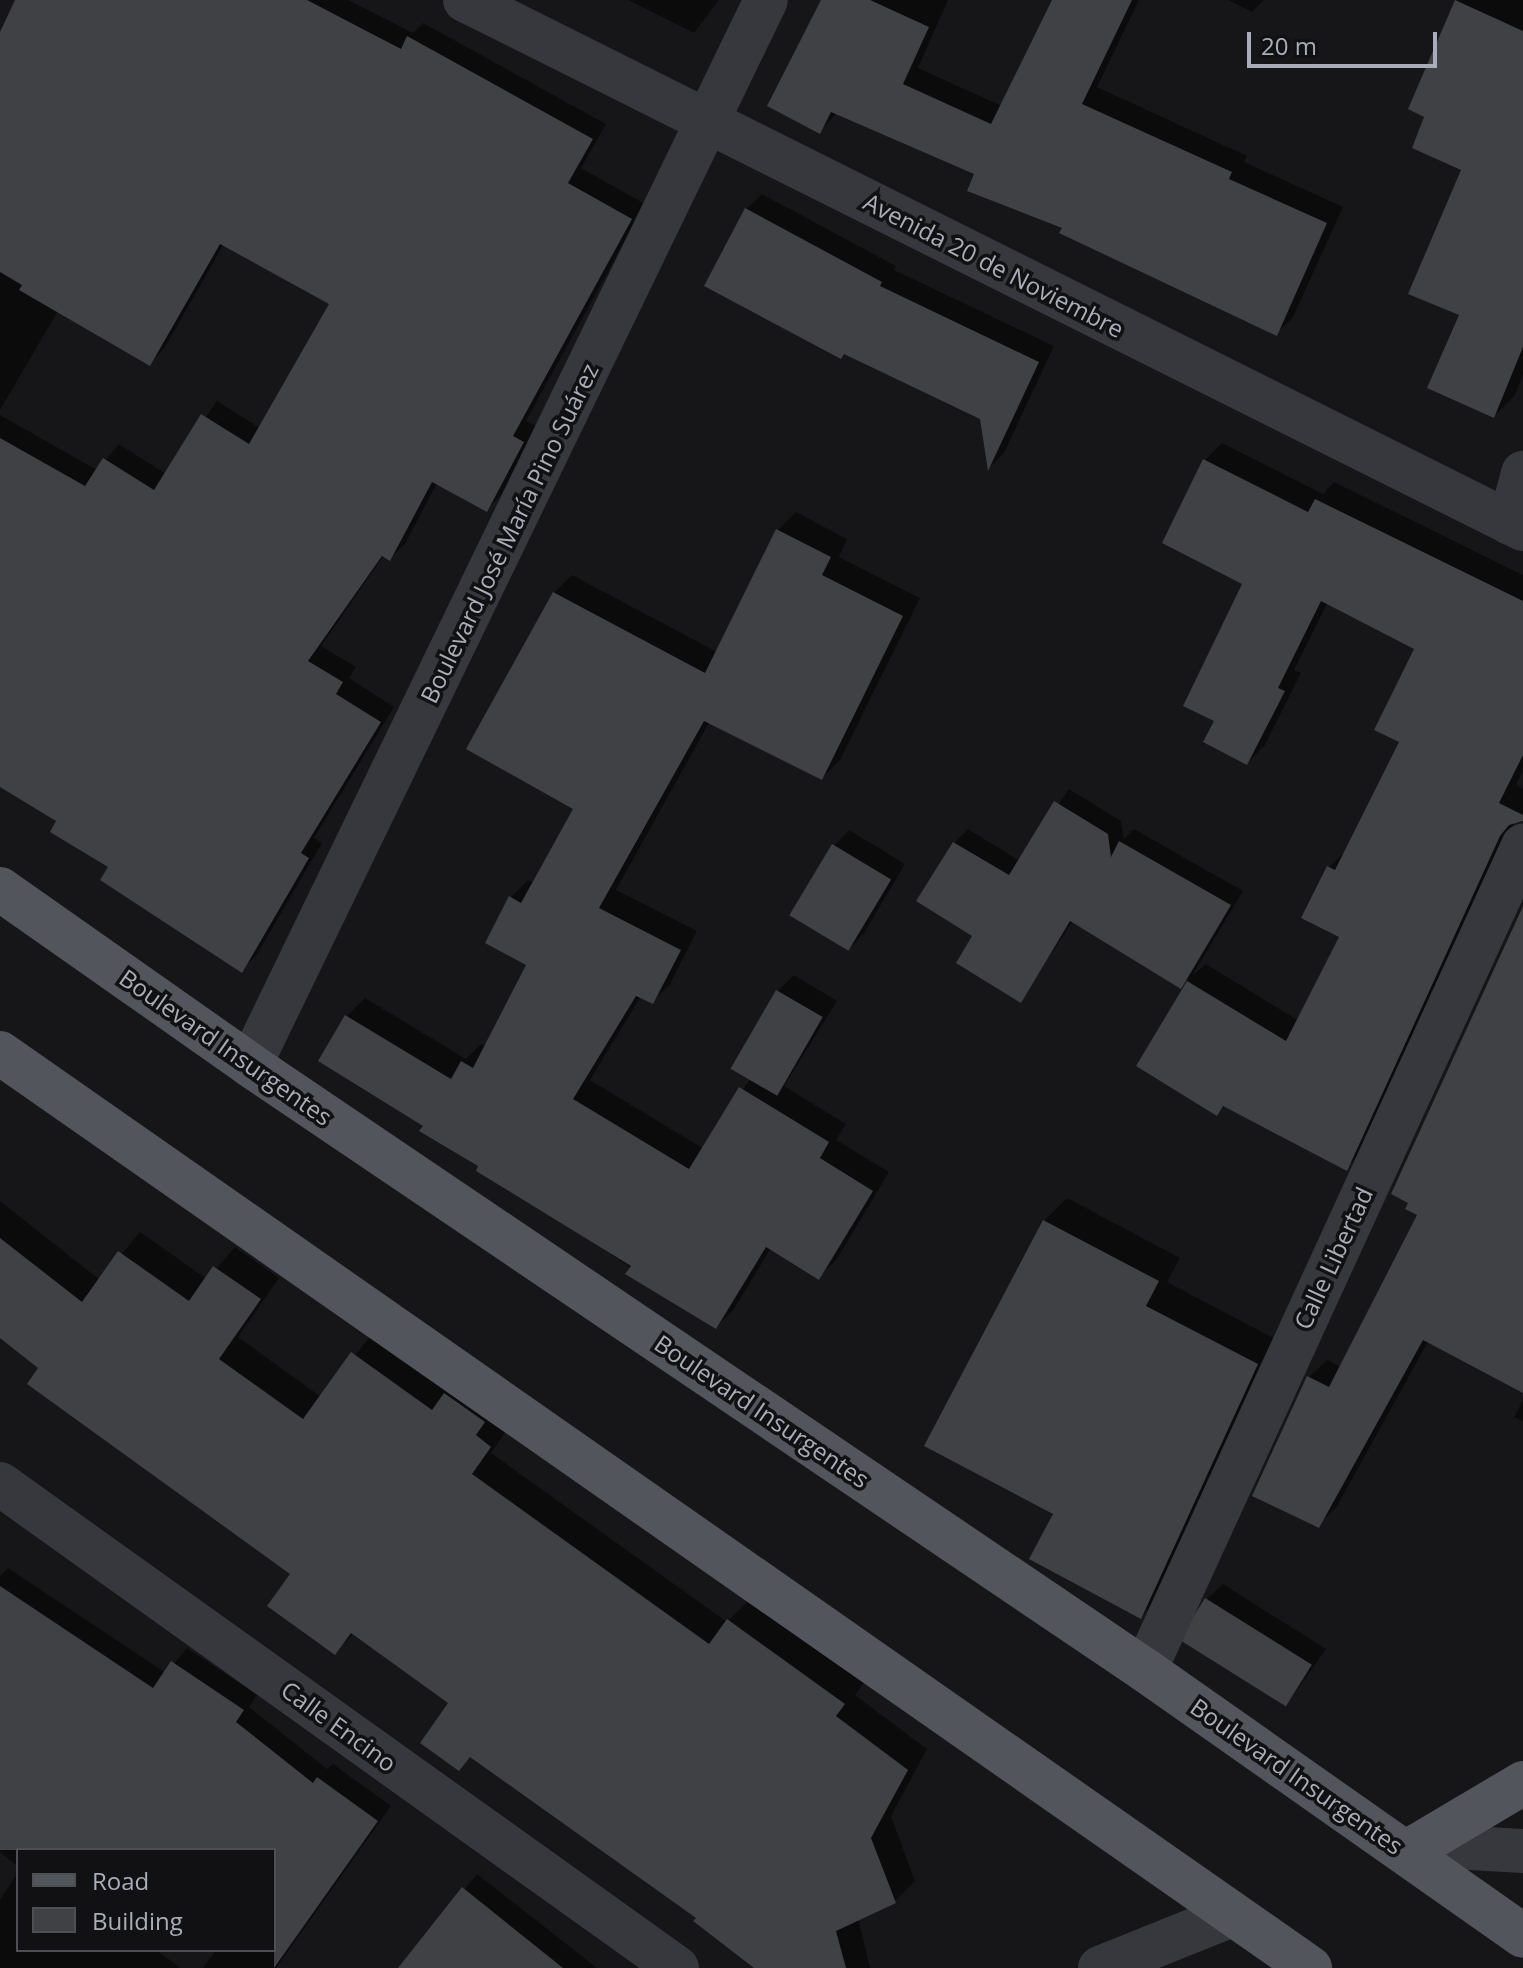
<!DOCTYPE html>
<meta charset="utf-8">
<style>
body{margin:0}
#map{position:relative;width:1523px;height:1968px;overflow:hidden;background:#161618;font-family:"Open Sans",sans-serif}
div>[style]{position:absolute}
.shadow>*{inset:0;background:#0007}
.building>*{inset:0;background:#404145;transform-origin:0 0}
.minor>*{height:44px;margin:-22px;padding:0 22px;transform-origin:22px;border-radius:22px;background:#37383d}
.major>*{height:44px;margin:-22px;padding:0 22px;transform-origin:22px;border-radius:22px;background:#53555c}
span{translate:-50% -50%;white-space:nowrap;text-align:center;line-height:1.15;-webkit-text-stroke:7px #111113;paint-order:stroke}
.street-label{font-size:24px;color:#a8adb8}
.legend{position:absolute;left:16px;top:1848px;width:260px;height:104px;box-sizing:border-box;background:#111113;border:2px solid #4d4f55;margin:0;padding:10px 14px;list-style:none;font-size:24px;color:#a8adb8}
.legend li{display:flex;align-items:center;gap:16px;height:40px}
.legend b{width:40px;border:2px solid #4d4f55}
.scale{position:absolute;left:1247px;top:32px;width:190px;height:36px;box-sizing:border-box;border:4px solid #a8adb8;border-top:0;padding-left:10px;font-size:24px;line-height:28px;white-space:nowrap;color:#a8adb8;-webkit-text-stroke:6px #111113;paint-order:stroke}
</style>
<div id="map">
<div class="shadow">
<div style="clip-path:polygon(17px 0,348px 0,413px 33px,423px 23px,606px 124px,581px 168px,645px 204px,526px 421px,537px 427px,501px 495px,486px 510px,437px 483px,405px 544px,390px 558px,384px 555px,321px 646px,356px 667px,349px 678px,394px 707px,314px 838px,322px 843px,256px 956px,241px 970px,59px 820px,0 784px,0 415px,97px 470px,119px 444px,166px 474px,217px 401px,260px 428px,332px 304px,224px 244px,164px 349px,149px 363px,58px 311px,0 410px,0 37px)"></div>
<div style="clip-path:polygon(628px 0,719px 0,694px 33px)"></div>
<div style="clip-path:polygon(823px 0,948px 0,918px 68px,1002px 106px,1055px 0,1139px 0,1097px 87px,1247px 156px,1244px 162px,1343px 207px,1293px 317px,1276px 334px,1064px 227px,976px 173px,838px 112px,820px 131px)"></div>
<div style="clip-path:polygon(1228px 0,1264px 0,1252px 12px)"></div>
<div style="clip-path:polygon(1457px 0,1523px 0,1523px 374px,1515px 395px,1494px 416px,1462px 314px,1464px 169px,1427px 116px,1410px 108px)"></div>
<div style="clip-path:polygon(762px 194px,896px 266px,894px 270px,1054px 346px,1004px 453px,990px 467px,982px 418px,845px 352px,746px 209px)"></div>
<div style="clip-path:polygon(1222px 443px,1323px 494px,1334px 482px,1523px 575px,1523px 770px,1516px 785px,1523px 789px,1523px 822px,1514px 823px,1364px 1150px,1346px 1168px,1225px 1105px,1217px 1113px,1138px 1065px,1189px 978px,1180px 987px,1073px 921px,1020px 1000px,975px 935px,954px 843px,968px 829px,1020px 861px,1069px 789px,1121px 821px,1124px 839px,1134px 829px,1243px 891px,1192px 976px,1206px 964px,1299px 1021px,1341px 937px,1329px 867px,1347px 850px,1401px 741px,1416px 648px,1328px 602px,1294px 670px,1301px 673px,1265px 745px,1247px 763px,1217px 720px,1245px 583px,1205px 460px)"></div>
<div style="clip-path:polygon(796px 512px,847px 539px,839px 557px,920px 598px,840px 760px,822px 778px,710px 721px,616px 890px,697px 931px,670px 984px,652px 1002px,641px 996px,590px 1080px,704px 1149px,750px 1079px,732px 1068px,778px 991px,794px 975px,837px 1001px,784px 1086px,846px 1124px,836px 1140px,889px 1172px,837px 1259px,819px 1277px,771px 1248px,734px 1309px,716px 1327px,425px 1125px,321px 1061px,347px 1016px,365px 998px,466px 1059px,481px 1044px,486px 1047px,529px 964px,510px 898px,528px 880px,535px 883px,576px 808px,554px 593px,572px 575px,717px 652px,778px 530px)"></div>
<div style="clip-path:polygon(849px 830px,905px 864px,864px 933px,849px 949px,834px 846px)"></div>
<div style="clip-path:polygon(1523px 905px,1523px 1391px,1429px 1340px,1336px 1508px,1318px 1525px,1309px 1377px,1327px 1360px,1341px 1367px,1420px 1215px,1411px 1202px,1394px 1193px)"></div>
<div style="clip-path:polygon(1067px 1198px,1180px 1258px,1167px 1282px,1279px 1341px,1163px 1594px,1141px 1616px,1055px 1513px,1044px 1221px)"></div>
<div style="clip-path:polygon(0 1201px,100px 1280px,140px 1232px,207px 1279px,235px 1247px,279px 1278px,238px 1337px,321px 1397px,373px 1333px,510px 1425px,491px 1453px,727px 1622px,749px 1600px,864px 1683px,855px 1695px,927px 1749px,891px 1816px,915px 1881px,895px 1901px,858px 1918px,870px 1968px,757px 1968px,699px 1917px,472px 1756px,459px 1768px,451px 1702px,354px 1633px,335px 1653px,293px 1573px,0 1335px)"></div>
<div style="clip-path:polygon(1523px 1400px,1523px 1421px,1514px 1417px)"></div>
<div style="clip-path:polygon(8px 1568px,166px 1673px,187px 1648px,257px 1695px,249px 1707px,327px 1769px,333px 1764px,391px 1806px,276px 1968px,203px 1968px,216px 1950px,274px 1950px,274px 1850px,18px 1850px,18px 1867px,0 1852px,0 1576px)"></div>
<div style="clip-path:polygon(1223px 1584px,1326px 1649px,1287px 1704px,1207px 1599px)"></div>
<div style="clip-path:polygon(18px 1872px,18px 1950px,156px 1950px,181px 1968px,0 1968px,0 1900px)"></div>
<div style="clip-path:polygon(477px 1874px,597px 1968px,400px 1968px)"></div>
</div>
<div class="building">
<div style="clip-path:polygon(15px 0,307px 0,401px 49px,407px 36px,593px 139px,568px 183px,632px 219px,513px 436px,524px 442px,487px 512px,432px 482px,390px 561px,382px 556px,308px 661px,343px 682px,336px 694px,381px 722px,301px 853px,309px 858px,242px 973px,100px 880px,108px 867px,50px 832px,56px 821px,0 787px,0 438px,85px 486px,103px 458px,154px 490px,201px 414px,249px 444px,329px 304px,220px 244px,150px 366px,19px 290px,22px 285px,0 272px,0 32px)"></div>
<div style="clip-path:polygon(821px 0,870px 0,929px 27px,903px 84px,991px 124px,1052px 0,1132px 0,1082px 104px,1232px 172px,1229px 179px,1327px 223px,1277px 336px,1059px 233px,1062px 228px,967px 191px,974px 174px,831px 112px,820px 134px,767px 106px)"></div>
<div style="clip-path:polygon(1455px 0,1523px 31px,1523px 347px,1494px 418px,1427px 388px,1459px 315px,1408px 294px,1461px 170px,1412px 148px,1424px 117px,1408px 109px)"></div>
<div style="clip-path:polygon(745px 208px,882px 282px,880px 286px,1039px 362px,988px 471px,980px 419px,844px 354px,841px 359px,704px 286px)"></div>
<div style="clip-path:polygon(1203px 459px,1308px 512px,1315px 499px,1523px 601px,1523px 755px,1499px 803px,1523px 815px,1523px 821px,1509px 825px,1500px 836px,1347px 1171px,1223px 1106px,1217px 1116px,1136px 1066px,1187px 981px,1286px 1041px,1339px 937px,1301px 918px,1327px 866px,1335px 870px,1399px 742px,1374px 730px,1414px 649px,1321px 601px,1278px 688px,1285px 691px,1247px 765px,1203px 742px,1214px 721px,1183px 706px,1242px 584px,1162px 543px)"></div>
<div style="clip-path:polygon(776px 529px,831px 557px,822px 575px,903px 616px,822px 780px,704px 721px,599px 908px,681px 950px,653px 1004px,636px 996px,573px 1099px,689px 1169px,739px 1087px,829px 1142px,820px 1158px,873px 1191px,819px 1280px,766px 1247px,716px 1329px,625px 1274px,631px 1266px,476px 1171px,478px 1166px,419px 1131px,423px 1126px,318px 1061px,345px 1015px,451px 1079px,461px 1061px,473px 1068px,526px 965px,485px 943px,509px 896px,521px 903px,573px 809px,466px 749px,553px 592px,705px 673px)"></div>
<div style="clip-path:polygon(1054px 801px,1108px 834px,1111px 857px,1119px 841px,1231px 905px,1181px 989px,1070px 921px,1021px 1003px,956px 963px,972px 936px,916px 901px,953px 842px,1009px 875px)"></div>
<div style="left:832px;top:844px;width:69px;height:83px;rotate:31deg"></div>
<div style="clip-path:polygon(1523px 906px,1523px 1393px,1423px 1340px,1319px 1528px,1252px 1496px,1307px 1376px,1329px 1387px,1417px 1215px,1405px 1209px,1408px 1203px,1391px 1194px)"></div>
<div style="left:776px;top:990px;width:54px;height:91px;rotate:30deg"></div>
<div style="clip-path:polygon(1043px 1220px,1159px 1281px,1146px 1306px,1258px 1364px,1141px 1619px,1029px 1559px,1053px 1514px,924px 1446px)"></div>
<div style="clip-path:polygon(0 1238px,82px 1302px,118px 1251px,189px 1301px,213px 1266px,261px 1299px,219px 1359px,303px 1419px,351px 1352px,432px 1410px,444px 1393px,485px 1422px,476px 1435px,491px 1447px,472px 1474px,709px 1644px,727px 1619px,845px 1704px,836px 1716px,908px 1770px,871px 1838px,896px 1903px,836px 1931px,846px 1968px,754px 1968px,693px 1921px,696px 1918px,470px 1757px,459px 1771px,420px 1743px,448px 1703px,351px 1633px,335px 1655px,267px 1606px,290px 1574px,27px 1384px,38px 1368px,0 1338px)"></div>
<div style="clip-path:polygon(0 1586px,153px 1688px,171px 1661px,244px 1710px,236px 1722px,313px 1783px,317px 1777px,378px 1821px,274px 1968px,274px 1850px,0 1850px)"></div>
<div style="left:1205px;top:1598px;width:126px;height:49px;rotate:32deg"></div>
<div style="clip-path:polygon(462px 1887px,563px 1968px,398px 1968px)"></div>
</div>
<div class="minor">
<div style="left:465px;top:0;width:1183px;rotate:26.57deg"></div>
<div style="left:1510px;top:523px;width:52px;rotate:-75.4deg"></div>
<div style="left:250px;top:1065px;width:1183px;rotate:-64.15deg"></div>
<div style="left:0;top:1484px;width:832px;rotate:35.56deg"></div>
<div style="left:1145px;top:1670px;width:907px;rotate:-65.36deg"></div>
<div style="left:1419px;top:1845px;width:104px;rotate:3.3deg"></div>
<div style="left:1100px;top:1968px;width:142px;rotate:-21.9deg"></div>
</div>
<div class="major">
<div style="left:0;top:889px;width:306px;rotate:35.1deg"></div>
<div style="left:250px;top:1065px;width:1080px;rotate:34.06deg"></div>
<div style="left:1145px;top:1670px;width:462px;rotate:35.1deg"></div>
<div style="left:0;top:1053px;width:1598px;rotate:34.93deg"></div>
<div style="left:1407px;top:1852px;width:135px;rotate:-30.7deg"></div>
</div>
<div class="street-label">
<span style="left:994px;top:265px;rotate:27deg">Avenida 20 de Noviembre</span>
<span style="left:509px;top:533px;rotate:-64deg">Boulevard José María Pino Suárez</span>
<span style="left:226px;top:1047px;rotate:35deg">Boulevard Insurgentes</span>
<span style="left:1333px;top:1258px;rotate:-65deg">Calle Libertad</span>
<span style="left:762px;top:1411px;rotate:34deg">Boulevard Insurgentes</span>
<span style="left:339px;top:1726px;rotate:36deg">Calle Encino</span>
<span style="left:1297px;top:1776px;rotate:35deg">Boulevard Insurgentes</span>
</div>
<ul class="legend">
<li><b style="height:10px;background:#53555c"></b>Road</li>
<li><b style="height:22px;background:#404145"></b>Building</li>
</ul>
<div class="scale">20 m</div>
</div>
